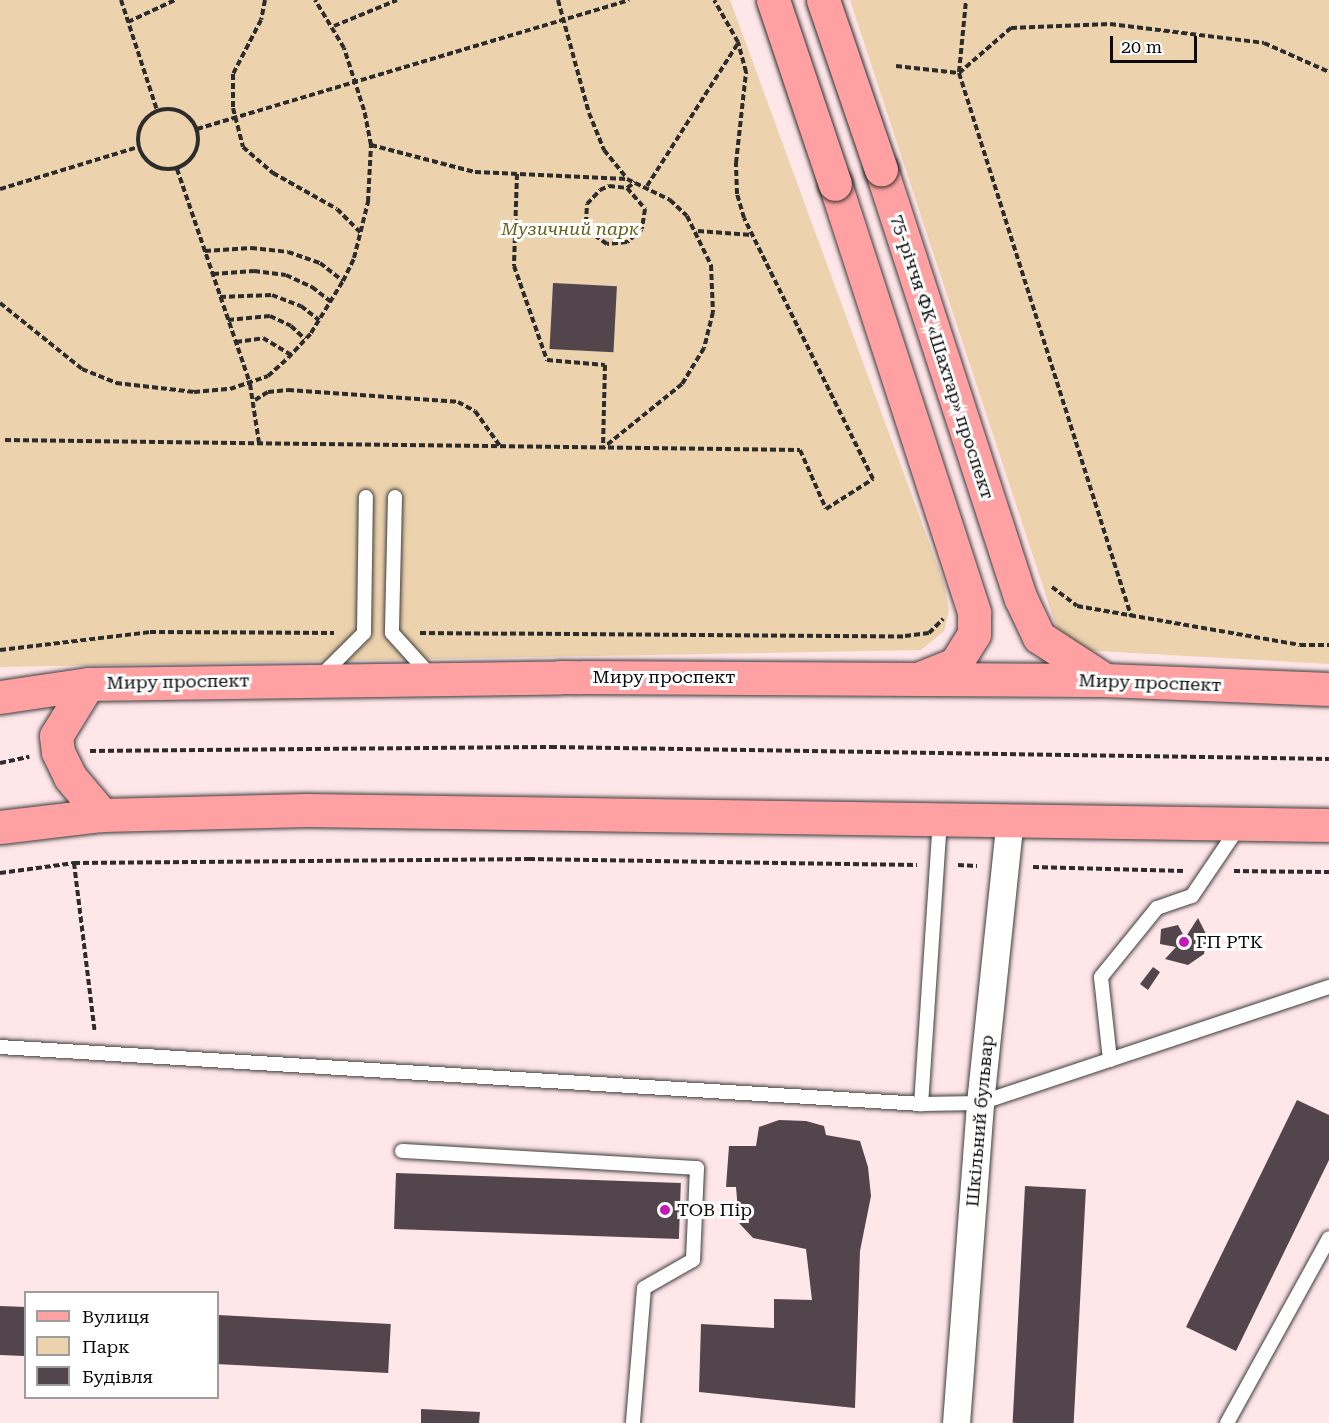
<!DOCTYPE html>
<meta charset="utf-8">
<style>
body{margin:0}
#map{position:relative;width:1329px;height:1423px;overflow:hidden;background:#ffe6e9;font-family:"Roboto Serif",serif}
div>[style]{position:absolute}
.green>*{inset:0;background:#ecd2ad}
.building>*{inset:0;background:#53454c;transform-origin:0 0}
.path>*{height:4px;margin-top:-2px;transform-origin:0;background:repeating-linear-gradient(90deg,#2c2c2c 0 6px,transparent 0 9px)}
.path>.ring{margin:-2px;padding:0;box-sizing:content-box;background:none;border:4px solid #2c2c2c;border-radius:50%}
.roads{filter:drop-shadow(0 0 2px #3d3d3d) drop-shadow(0 0 2px #3d3d3d)}
.lane>*{height:14px;margin:-7px;padding:0 7px;transform-origin:7px;border-radius:7px;background:#fff}
.street>*{height:27px;margin:-13.5px;padding:0 13.5px;transform-origin:13.5px;border-radius:13.5px;background:#fff}
.secondary>*{height:33px;margin:-16.5px;padding:0 16.5px;transform-origin:16.5px;border-radius:16.5px;background:#ffa1a2}
.bridges{filter:drop-shadow(0 0 2px #2c2c2c) drop-shadow(0 0 2px #2c2c2c)}
.secondary-bridge>*{height:33px;margin:-16.5px;padding:0 16.5px;transform-origin:16.5px;border-radius:16.5px;background:#ffa1a2}
.dots>*{width:16px;height:16px;translate:-50% -50%;box-sizing:border-box;border:3px solid #fff;border-radius:50%}
span{translate:-50% -50%;white-space:nowrap;text-align:center;line-height:1.15;-webkit-text-stroke:6px #fff;paint-order:stroke}
.park-label{font-size:18px;color:#665e16;font-style:italic}
.street-label{font-size:18px;color:#0a0a0a}
.poi-label{font-size:18px;color:#0a0a0a}
.left{translate:0 -50%;text-align:left}
.legend{position:absolute;left:24px;top:1291px;width:195px;height:108px;box-sizing:border-box;background:#fff;border:2px solid #9d9d9d;margin:0;padding:8px 10px;list-style:none;font-size:18px;color:#0a0a0a}
.legend li{display:flex;align-items:center;gap:12px;height:30px}
.legend b{width:30px;border:2px solid #9d9d9d}
.scale{position:absolute;left:1110px;top:36px;width:87px;height:27px;box-sizing:border-box;border:3px solid #0a0a0a;border-top:0;padding-left:8px;font-size:18px;line-height:21px;white-space:nowrap;color:#0a0a0a;-webkit-text-stroke:4px #fff;paint-order:stroke}
</style>
<div id="map">
<div class="green">
<div style="clip-path:polygon(0 0,730px 0,944px 583px,949px 610px,944px 631px,921px 650px,0 667px)"></div>
<div style="clip-path:polygon(850px 0,1329px 0,1329px 664px,1080px 650px,1058px 632px)"></div>
</div>
<div class="building">
<div style="left:553px;top:283px;width:64px;height:66px;rotate:3deg"></div>
<div style="clip-path:polygon(1198px 918px,1207px 936px,1204px 954px,1188px 965px,1165px 959px,1176px 947px,1160px 944px,1161px 929px,1178px 925px,1185px 938px)"></div>
<div style="clip-path:polygon(1153px 967px,1160px 972px,1148px 990px,1140px 984px)"></div>
<div style="clip-path:polygon(1297px 1100px,1329px 1115px,1329px 1160px,1236px 1351px,1186px 1327px)"></div>
<div style="clip-path:polygon(779px 1120px,806px 1121px,824px 1126px,826px 1135px,860px 1141px,868px 1167px,871px 1196px,860px 1251px,855px 1408px,699px 1392px,701px 1324px,774px 1328px,774px 1299px,812px 1300px,806px 1249px,753px 1238px,739px 1223px,736px 1187px,726px 1187px,729px 1146px,756px 1146px,759px 1127px)"></div>
<div style="left:396px;top:1173px;width:285px;height:56px;rotate:2deg"></div>
<div style="left:1025px;top:1186px;width:61px;height:237px;rotate:3deg"></div>
<div style="left:0;top:1306px;width:26px;height:49px;rotate:2deg"></div>
<div style="left:218px;top:1315px;width:173px;height:49px;rotate:3deg"></div>
<div style="clip-path:polygon(421px 1409px,480px 1412px,479px 1423px,421px 1423px)"></div>
</div>
<div class="path">
<div style="left:121px;top:0;width:116px;rotate:71.9deg"></div>
<div style="left:265px;top:0;width:20px;rotate:101deg"></div>
<div style="left:261px;top:20px;width:61px;rotate:117.4deg"></div>
<div style="left:233px;top:74px;width:34px;rotate:90deg"></div>
<div style="left:233px;top:108px;width:40px;rotate:75.6deg"></div>
<div style="left:243px;top:147px;width:40px;rotate:41deg"></div>
<div style="left:273px;top:173px;width:73px;rotate:29.4deg"></div>
<div style="left:337px;top:209px;width:34px;rotate:45deg"></div>
<div style="left:558px;top:0;width:117px;rotate:74.7deg"></div>
<div style="left:589px;top:113px;width:40px;rotate:68deg"></div>
<div style="left:604px;top:150px;width:36px;rotate:51deg"></div>
<div style="left:128px;top:22px;width:52px;rotate:-25.1deg"></div>
<div style="left:334px;top:26px;width:68px;rotate:-22.4deg"></div>
<div style="left:896px;top:66px;width:63px;rotate:6.3deg"></div>
<div style="left:959px;top:73px;width:570px;rotate:72.42deg"></div>
<div style="left:959px;top:72px;width:72px;rotate:-84.4deg"></div>
<div style="left:959px;top:73px;width:69px;rotate:-40.9deg"></div>
<div style="left:1011px;top:28px;width:99px;rotate:-2.3deg"></div>
<div style="left:1110px;top:24px;width:155px;rotate:7deg"></div>
<div style="left:1264px;top:43px;width:71px;rotate:24deg"></div>
<div class="ring" style="left:138px;top:109px;width:56px;height:56px"></div>
<div style="left:197px;top:129px;width:451px;rotate:-16.6deg"></div>
<div style="left:371px;top:145px;width:107px;rotate:14.6deg"></div>
<div style="left:475px;top:172px;width:152px;rotate:2.6deg"></div>
<div style="left:627px;top:179px;width:48px;rotate:26deg"></div>
<div style="left:670px;top:200px;width:23px;rotate:43deg"></div>
<div style="left:687px;top:216px;width:55px;rotate:63.9deg"></div>
<div style="left:711px;top:265px;width:47px;rotate:87.6deg"></div>
<div style="left:713px;top:312px;width:37px;rotate:104deg"></div>
<div style="left:704px;top:348px;width:42px;rotate:121.4deg"></div>
<div style="left:682px;top:384px;width:102px;rotate:141deg"></div>
<div style="left:177px;top:169px;width:227px;rotate:71.2deg"></div>
<div style="left:250px;top:384px;width:60px;rotate:81.3deg"></div>
<div style="left:517px;top:174px;width:92px;rotate:91.9deg"></div>
<div style="left:514px;top:266px;width:100px;rotate:70.7deg"></div>
<div style="left:547px;top:360px;width:58px;rotate:4.9deg"></div>
<div style="left:605px;top:365px;width:82px;rotate:91.4deg"></div>
<div style="left:647px;top:186px;width:169px;rotate:-57.5deg"></div>
<div style="left:627px;top:188px;width:28px;rotate:49deg"></div>
<div style="left:645px;top:209px;width:20px;rotate:99deg"></div>
<div style="left:642px;top:229px;width:20px;rotate:139deg"></div>
<div style="left:627px;top:242px;width:20px;rotate:174deg"></div>
<div style="left:607px;top:244px;width:21px;rotate:-145deg"></div>
<div style="left:590px;top:232px;width:10px;rotate:-114deg"></div>
<div style="left:586px;top:223px;width:19px;rotate:-87deg"></div>
<div style="left:587px;top:204px;width:19px;rotate:-47deg"></div>
<div style="left:600px;top:190px;width:10px;rotate:-24deg"></div>
<div style="left:609px;top:186px;width:18px;rotate:6deg"></div>
<div style="left:627px;top:188px;width:10px;rotate:-37deg"></div>
<div style="left:0;top:189px;width:144px;rotate:-16.9deg"></div>
<div style="left:698px;top:231px;width:54px;rotate:4.2deg"></div>
<div style="left:205px;top:251px;width:46px;rotate:-3.7deg"></div>
<div style="left:251px;top:248px;width:37px;rotate:6deg"></div>
<div style="left:288px;top:252px;width:34px;rotate:19deg"></div>
<div style="left:320px;top:263px;width:29px;rotate:38deg"></div>
<div style="left:213px;top:274px;width:41px;rotate:-4.2deg"></div>
<div style="left:254px;top:271px;width:32px;rotate:7deg"></div>
<div style="left:286px;top:275px;width:29px;rotate:25deg"></div>
<div style="left:312px;top:287px;width:24px;rotate:38deg"></div>
<div style="left:220px;top:297px;width:52px;rotate:-2.2deg"></div>
<div style="left:272px;top:295px;width:31px;rotate:21deg"></div>
<div style="left:301px;top:306px;width:23px;rotate:38deg"></div>
<div style="left:0;top:303px;width:105px;rotate:38.8deg"></div>
<div style="left:82px;top:369px;width:37px;rotate:22deg"></div>
<div style="left:116px;top:383px;width:79px;rotate:6.6deg"></div>
<div style="left:194px;top:392px;width:36px;rotate:-5deg"></div>
<div style="left:230px;top:389px;width:40px;rotate:-18.9deg"></div>
<div style="left:268px;top:376px;width:27px;rotate:-42deg"></div>
<div style="left:288px;top:358px;width:34px;rotate:-47deg"></div>
<div style="left:311px;top:333px;width:61px;rotate:-58.4deg"></div>
<div style="left:343px;top:281px;width:25px;rotate:-64deg"></div>
<div style="left:354px;top:258px;width:58px;rotate:-76deg"></div>
<div style="left:368px;top:202px;width:57px;rotate:-87deg"></div>
<div style="left:371px;top:145px;width:36px;rotate:-101deg"></div>
<div style="left:364px;top:110px;width:65px;rotate:-107.9deg"></div>
<div style="left:344px;top:48px;width:56px;rotate:-121.1deg"></div>
<div style="left:228px;top:320px;width:42px;rotate:-5.4deg"></div>
<div style="left:270px;top:316px;width:23px;rotate:25deg"></div>
<div style="left:291px;top:326px;width:19px;rotate:43deg"></div>
<div style="left:236px;top:342px;width:27px;rotate:-8deg"></div>
<div style="left:263px;top:338px;width:33px;rotate:31deg"></div>
<div style="left:255px;top:400px;width:15px;rotate:-32deg"></div>
<div style="left:268px;top:392px;width:20px;rotate:-6deg"></div>
<div style="left:288px;top:390px;width:170px;rotate:4deg"></div>
<div style="left:458px;top:402px;width:19px;rotate:28deg"></div>
<div style="left:475px;top:411px;width:43px;rotate:54.5deg"></div>
<div style="left:5px;top:440px;width:795px;rotate:0.72deg"></div>
<div style="left:800px;top:450px;width:64px;rotate:66.2deg"></div>
<div style="left:826px;top:509px;width:56px;rotate:-32.6deg"></div>
<div style="left:873px;top:479px;width:291px;rotate:-116.3deg"></div>
<div style="left:744px;top:218px;width:25px;rotate:-106deg"></div>
<div style="left:737px;top:194px;width:31px;rotate:-92deg"></div>
<div style="left:736px;top:163px;width:92px;rotate:-83.7deg"></div>
<div style="left:746px;top:72px;width:31px;rotate:-105deg"></div>
<div style="left:738px;top:42px;width:48px;rotate:-119.7deg"></div>
<div style="left:1052px;top:587px;width:31px;rotate:37deg"></div>
<div style="left:1077px;top:606px;width:226px;rotate:9.9deg"></div>
<div style="left:1300px;top:645px;width:29px"></div>
<div style="left:420px;top:633px;width:485px;rotate:0.4deg"></div>
<div style="left:905px;top:636px;width:24px;rotate:-7deg"></div>
<div style="left:929px;top:633px;width:20px;rotate:-45deg"></div>
<div style="left:0;top:650px;width:151px;rotate:-6.8deg"></div>
<div style="left:150px;top:632px;width:184px;rotate:0.3deg"></div>
<div style="left:90px;top:751px;width:461px;rotate:-0.5deg"></div>
<div style="left:551px;top:747px;width:778px;rotate:0.88deg"></div>
<div style="left:0;top:763px;width:30px;rotate:-12deg"></div>
<div style="left:74px;top:863px;width:171px;rotate:83deg"></div>
<div style="left:958px;top:865px;width:19px;rotate:3deg"></div>
<div style="left:1033px;top:867px;width:151px;rotate:1.5deg"></div>
<div style="left:1234px;top:871px;width:95px;rotate:0.6deg"></div>
<div style="left:0;top:873px;width:75px;rotate:-7.7deg"></div>
<div style="left:74px;top:863px;width:455px;rotate:-0.5deg"></div>
<div style="left:529px;top:859px;width:388px;rotate:0.9deg"></div>
</div>
<div class="roads">
<div class="lane">
<div style="left:395px;top:497px;width:136px;rotate:91.3deg"></div>
<div style="left:392px;top:633px;width:57px;rotate:47.9deg"></div>
<div style="left:320px;top:677px;width:62px;rotate:-45deg"></div>
<div style="left:364px;top:633px;width:136px;rotate:-89.2deg"></div>
<div style="left:940px;top:819px;width:286px;rotate:93.8deg"></div>
<div style="left:921px;top:1104px;width:59px;rotate:-1deg"></div>
<div style="left:980px;top:1103px;width:368px;rotate:-18.4deg"></div>
<div style="left:0;top:1047px;width:923px;rotate:3.54deg"></div>
<div style="left:1110px;top:1060px;width:83px;rotate:-96.2deg"></div>
<div style="left:1101px;top:977px;width:89px;rotate:-50.9deg"></div>
<div style="left:1157px;top:908px;width:37px;rotate:-19deg"></div>
<div style="left:1192px;top:896px;width:86px;rotate:-55.9deg"></div>
<div style="left:402px;top:1151px;width:295px;rotate:3.3deg"></div>
<div style="left:697px;top:1168px;width:92px;rotate:92.5deg"></div>
<div style="left:693px;top:1260px;width:56px;rotate:150.3deg"></div>
<div style="left:644px;top:1288px;width:135px;rotate:94.7deg"></div>
<div style="left:1227px;top:1423px;width:211px;rotate:-61.1deg"></div>
</div>
<div class="street">
<div style="left:956px;top:1423px;width:321px;rotate:-85.7deg"></div>
<div style="left:980px;top:1103px;width:286px;rotate:-84deg"></div>
</div>
<div class="secondary">
<div style="left:881px;top:169px;width:452px;rotate:72deg"></div>
<div style="left:1021px;top:599px;width:42px;rotate:64.7deg"></div>
<div style="left:1039px;top:637px;width:79px;rotate:33.1deg"></div>
<div style="left:835px;top:184px;width:451px;rotate:72deg"></div>
<div style="left:974px;top:613px;width:21px;rotate:90deg"></div>
<div style="left:974px;top:634px;width:36px;rotate:122deg"></div>
<div style="left:955px;top:664px;width:37px;rotate:158deg"></div>
<div style="left:88px;top:684px;width:61px;rotate:121.6deg"></div>
<div style="left:56px;top:736px;width:16px;rotate:83deg"></div>
<div style="left:58px;top:752px;width:28px;rotate:64deg"></div>
<div style="left:70px;top:777px;width:50px;rotate:49.9deg"></div>
<div style="left:0;top:697px;width:89px;rotate:-8.4deg"></div>
<div style="left:88px;top:684px;width:472px;rotate:-0.8deg"></div>
<div style="left:560px;top:677px;width:545px;rotate:0.32deg"></div>
<div style="left:1105px;top:680px;width:224px;rotate:2.3deg"></div>
<div style="left:0;top:827px;width:103px;rotate:-6.7deg"></div>
<div style="left:102px;top:815px;width:205px;rotate:-1.4deg"></div>
<div style="left:307px;top:810px;width:1022px;rotate:0.84deg"></div>
</div>
</div>
<div class="bridges">
<div class="secondary-bridge">
<div style="left:773px;top:0;width:194px;rotate:71.4deg"></div>
<div style="left:823px;top:0;width:179px;rotate:71.1deg"></div>
</div>
</div>
<div class="dots">
<div style="left:1184px;top:942px;background:#c517ba"></div>
<div style="left:665px;top:1210px;background:#c517ba"></div>
</div>
<div class="park-label">
<span style="left:570px;top:229px">Музичний парк</span>
</div>
<div class="street-label">
<span style="left:942px;top:357px;rotate:72deg">75-річчя ФК «Шахтар» проспект</span>
<span style="left:664px;top:677px">Миру проспект</span>
<span style="left:178px;top:682px;rotate:-1deg">Миру проспект</span>
<span style="left:1150px;top:683px;rotate:2deg">Миру проспект</span>
<span style="left:980px;top:1121px;rotate:-85deg">Шкільний бульвар</span>
</div>
<div class="poi-label">
<span class="left" style="left:1196px;top:942px">ГП РТК</span>
<span class="left" style="left:677px;top:1210px">ТОВ Пір</span>
</div>
<ul class="legend">
<li><b style="height:8px;background:#ffa1a2"></b>Вулиця</li>
<li><b style="height:16px;background:#ecd2ad"></b>Парк</li>
<li><b style="height:16px;background:#53454c"></b>Будівля</li>
</ul>
<div class="scale">20 m</div>
</div>
